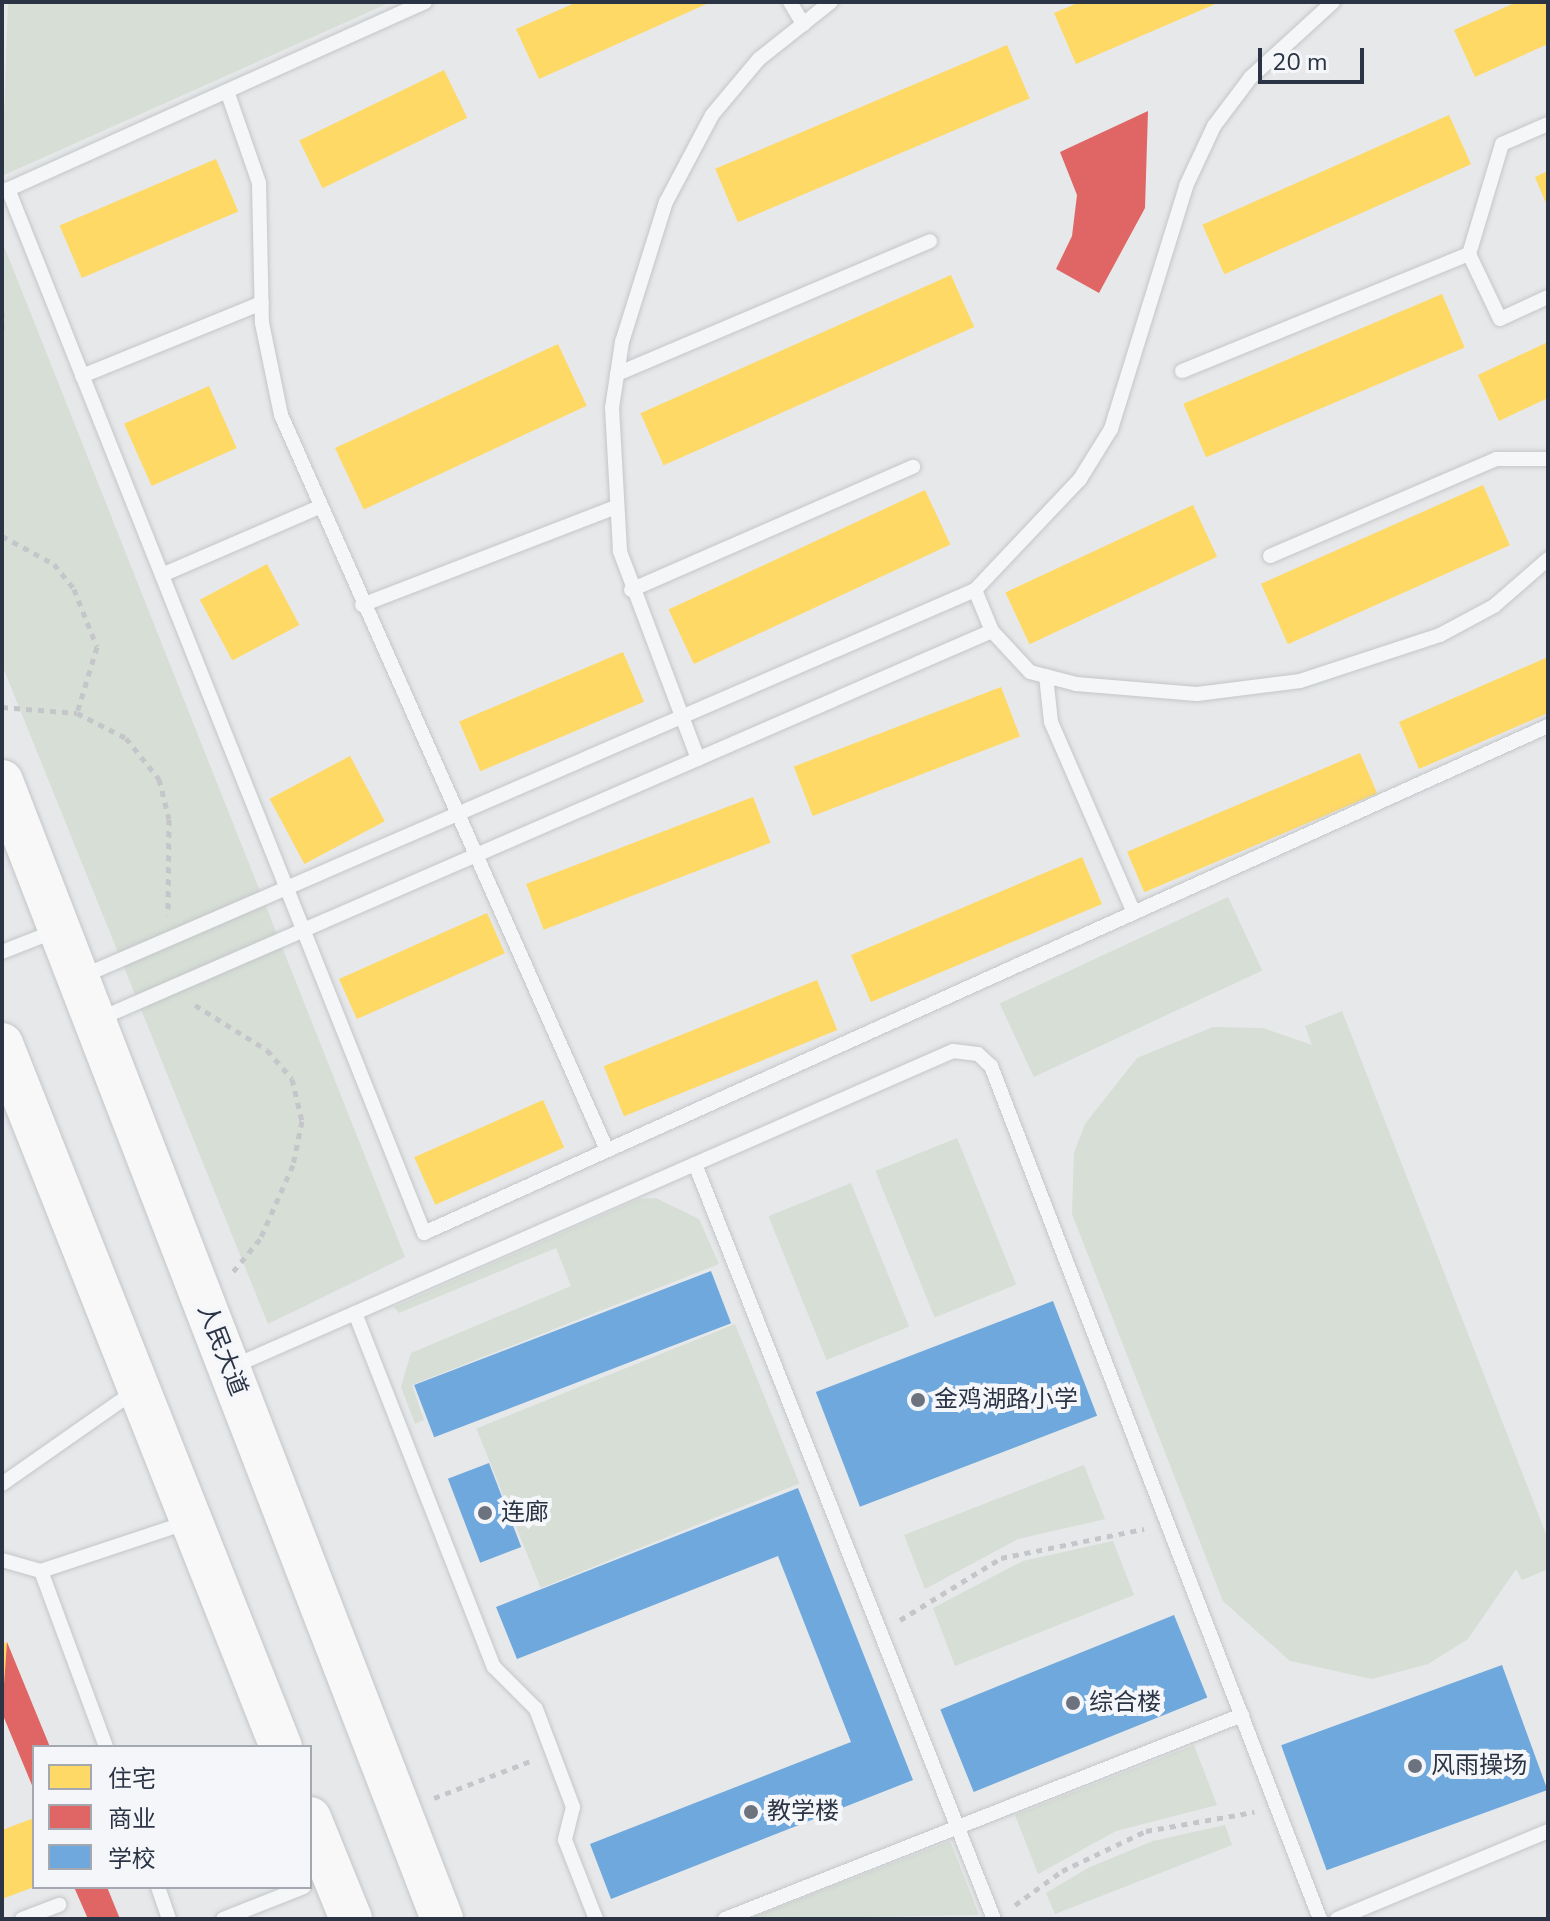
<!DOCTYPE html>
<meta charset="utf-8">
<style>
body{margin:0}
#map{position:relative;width:1550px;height:1921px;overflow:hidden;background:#e6e8ea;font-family:"Nunito Sans","Noto Sans SC",sans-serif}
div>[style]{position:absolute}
.green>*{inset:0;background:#d6ded6;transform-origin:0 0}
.homes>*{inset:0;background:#ffd966;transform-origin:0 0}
.shops>*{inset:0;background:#e06666}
.schools>*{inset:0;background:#6fa8dc;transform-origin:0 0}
.path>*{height:5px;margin-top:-2.5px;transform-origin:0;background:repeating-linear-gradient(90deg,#c5c6ca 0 6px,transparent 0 12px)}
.roads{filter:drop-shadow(0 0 2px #c4c6c8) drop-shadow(0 0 2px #c4c6c8)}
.lane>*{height:14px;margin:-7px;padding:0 7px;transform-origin:7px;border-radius:7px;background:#f5f6f7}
.secondary>*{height:42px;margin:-21px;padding:0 21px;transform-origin:21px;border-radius:21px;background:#f8f8f8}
.dots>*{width:22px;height:22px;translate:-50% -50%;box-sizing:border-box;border:4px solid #f4f6f9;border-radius:50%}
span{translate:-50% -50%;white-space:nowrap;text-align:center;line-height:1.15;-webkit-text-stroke:8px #f4f6f9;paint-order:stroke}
.street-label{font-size:24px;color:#2b3445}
.poi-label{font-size:24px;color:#2b3445}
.left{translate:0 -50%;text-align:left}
.frame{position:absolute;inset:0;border:4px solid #2b3445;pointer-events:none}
.legend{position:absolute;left:32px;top:1745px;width:280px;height:144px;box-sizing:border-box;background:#f4f6f9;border:2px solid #a4a8b1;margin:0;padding:10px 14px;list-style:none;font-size:24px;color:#2b3445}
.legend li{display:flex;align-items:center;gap:16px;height:40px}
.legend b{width:40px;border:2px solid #a4a8b1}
.scale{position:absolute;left:1258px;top:48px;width:106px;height:36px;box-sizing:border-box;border:4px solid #2b3445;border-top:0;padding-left:10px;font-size:24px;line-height:28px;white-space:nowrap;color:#2b3445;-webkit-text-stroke:6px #f4f6f9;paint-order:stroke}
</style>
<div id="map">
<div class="green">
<div style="clip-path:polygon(8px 2px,391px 2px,2px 176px)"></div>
<div style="clip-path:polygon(2px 241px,405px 1257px,268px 1324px,2px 665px)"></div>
<div style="left:1228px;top:897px;width:81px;height:252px;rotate:65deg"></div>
<div style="clip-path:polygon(1342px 1011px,1548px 1539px,1548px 1569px,1522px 1580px,1516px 1569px,1468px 1639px,1428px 1664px,1372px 1679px,1290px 1661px,1223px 1601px,1072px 1214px,1074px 1153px,1085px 1124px,1137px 1058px,1213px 1027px,1263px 1028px,1312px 1045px,1305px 1026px)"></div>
<div style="left:957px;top:1138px;width:158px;height:88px;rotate:68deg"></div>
<div style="left:851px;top:1183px;width:155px;height:89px;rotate:68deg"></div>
<div style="clip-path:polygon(656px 1198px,699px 1219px,719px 1264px,412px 1385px,424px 1420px,415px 1424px,401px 1387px,411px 1353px,571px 1286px,556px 1248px,399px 1313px,394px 1307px,639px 1199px)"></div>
<div style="left:735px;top:1324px;width:172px;height:279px;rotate:68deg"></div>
<div style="clip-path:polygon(1084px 1465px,1105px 1519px,1018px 1539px,925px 1589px,904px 1535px)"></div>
<div style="clip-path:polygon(1113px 1541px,1134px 1595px,955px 1666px,933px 1608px,1023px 1561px)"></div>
<div style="clip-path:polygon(1194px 1745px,1217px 1805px,1116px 1831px,1038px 1874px,1015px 1815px)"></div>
<div style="clip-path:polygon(1225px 1825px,1232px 1845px,1055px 1914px,1046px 1893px,1088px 1868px,1153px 1841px)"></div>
<div style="clip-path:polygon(950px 1841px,979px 1915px,748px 1919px)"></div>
</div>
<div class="homes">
<div style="clip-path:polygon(577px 2px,711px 2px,539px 79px,516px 29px)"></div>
<div style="clip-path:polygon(1080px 2px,1220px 2px,1076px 64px,1054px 13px)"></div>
<div style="clip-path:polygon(1517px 2px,1548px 2px,1548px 44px,1475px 77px,1454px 30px)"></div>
<div style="left:1007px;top:45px;width:58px;height:317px;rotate:67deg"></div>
<div style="left:444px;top:70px;width:53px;height:161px;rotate:64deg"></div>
<div style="left:1449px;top:115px;width:54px;height:270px;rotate:66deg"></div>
<div style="left:216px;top:159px;width:57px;height:170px;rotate:67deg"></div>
<div style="clip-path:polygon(1548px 171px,1548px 208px,1535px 177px)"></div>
<div style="left:951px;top:275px;width:57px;height:340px;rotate:66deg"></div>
<div style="left:1442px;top:294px;width:58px;height:281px;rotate:67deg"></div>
<div style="clip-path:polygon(1548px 342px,1548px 398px,1499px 421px,1478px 375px)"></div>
<div style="left:558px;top:344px;width:68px;height:246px;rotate:65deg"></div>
<div style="left:209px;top:386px;width:68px;height:93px;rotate:66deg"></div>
<div style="left:1483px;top:485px;width:66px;height:243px;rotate:66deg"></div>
<div style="left:925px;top:490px;width:60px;height:283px;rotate:65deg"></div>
<div style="left:1193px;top:505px;width:57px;height:207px;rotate:65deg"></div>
<div style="left:267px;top:564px;width:69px;height:76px;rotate:62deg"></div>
<div style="left:623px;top:652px;width:54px;height:178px;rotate:67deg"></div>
<div style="clip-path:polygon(1548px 657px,1548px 713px,1419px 769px,1399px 722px)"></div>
<div style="left:1001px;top:687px;width:53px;height:222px;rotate:69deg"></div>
<div style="left:1360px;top:753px;width:44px;height:253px;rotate:67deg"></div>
<div style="left:350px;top:756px;width:74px;height:91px;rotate:62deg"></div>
<div style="left:753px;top:797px;width:49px;height:243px;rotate:69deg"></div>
<div style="left:1082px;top:857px;width:51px;height:251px;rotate:67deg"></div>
<div style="left:487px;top:913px;width:44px;height:162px;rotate:66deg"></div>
<div style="left:817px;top:980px;width:54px;height:230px;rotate:68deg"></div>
<div style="left:543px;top:1100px;width:52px;height:141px;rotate:66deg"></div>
<div style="clip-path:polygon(7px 1642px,26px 1691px,2px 1701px,2px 1644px)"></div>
<div style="clip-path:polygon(34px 1818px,34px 1887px,2px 1899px,2px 1830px)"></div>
</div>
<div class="shops">
<div style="clip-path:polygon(1148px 111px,1145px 208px,1099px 293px,1056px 269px,1072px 236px,1077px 195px,1060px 152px)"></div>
<div style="clip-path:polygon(7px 1642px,50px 1747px,34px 1747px,34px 1790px,2px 1713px)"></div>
<div style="clip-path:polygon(74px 1887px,107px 1887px,120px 1919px,88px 1919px)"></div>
</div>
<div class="schools">
<div style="left:711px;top:1271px;width:56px;height:318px;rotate:69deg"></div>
<div style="left:1053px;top:1301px;width:123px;height:254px;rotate:69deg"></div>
<div style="left:489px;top:1463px;width:90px;height:44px;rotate:69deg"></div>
<div style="clip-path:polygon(798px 1488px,913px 1780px,611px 1899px,590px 1844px,851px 1742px,789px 1584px,778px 1556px,517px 1659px,496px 1607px)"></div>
<div style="left:1174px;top:1615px;width:89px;height:252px;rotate:68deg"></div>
<div style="left:1502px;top:1665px;width:133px;height:235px;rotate:70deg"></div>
</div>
<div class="path">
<div style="left:2px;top:312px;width:21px;rotate:90deg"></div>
<div style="left:2px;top:536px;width:59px;rotate:28.3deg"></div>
<div style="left:54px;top:564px;width:32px;rotate:51deg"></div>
<div style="left:74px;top:589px;width:62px;rotate:68.4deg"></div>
<div style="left:97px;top:647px;width:69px;rotate:106.9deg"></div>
<div style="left:2px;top:707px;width:75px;rotate:4.6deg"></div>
<div style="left:77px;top:713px;width:55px;rotate:27deg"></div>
<div style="left:126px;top:738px;width:53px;rotate:51.2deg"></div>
<div style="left:159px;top:779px;width:41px;rotate:76deg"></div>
<div style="left:169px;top:819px;width:96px;rotate:90.6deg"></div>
<div style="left:195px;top:1005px;width:85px;rotate:32deg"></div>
<div style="left:267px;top:1050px;width:38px;rotate:49deg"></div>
<div style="left:292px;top:1079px;width:43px;rotate:76.6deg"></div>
<div style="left:302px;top:1121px;width:45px;rotate:101.6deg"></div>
<div style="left:293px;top:1165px;width:81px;rotate:114deg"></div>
<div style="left:260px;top:1239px;width:45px;rotate:129.6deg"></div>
<div style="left:900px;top:1620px;width:119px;rotate:-31.5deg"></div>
<div style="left:1001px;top:1558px;width:146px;rotate:-11.5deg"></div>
<div style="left:434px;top:1798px;width:106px;rotate:-21deg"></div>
<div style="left:1015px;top:1905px;width:58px;rotate:-35.9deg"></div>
<div style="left:1062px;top:1871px;width:93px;rotate:-25.5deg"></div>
<div style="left:1146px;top:1831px;width:110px;rotate:-10deg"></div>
</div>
<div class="roads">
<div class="lane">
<div style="left:425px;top:2px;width:457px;rotate:155.8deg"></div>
<div style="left:8px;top:189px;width:1124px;rotate:68.27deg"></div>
<div style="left:424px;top:1233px;width:1233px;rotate:-24.28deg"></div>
<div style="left:790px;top:2px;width:26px;rotate:59deg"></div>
<div style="left:227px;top:91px;width:97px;rotate:70.8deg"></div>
<div style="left:259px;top:183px;width:140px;rotate:88.8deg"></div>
<div style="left:262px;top:323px;width:94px;rotate:78.3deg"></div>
<div style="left:281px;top:415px;width:804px;rotate:66.08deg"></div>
<div style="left:1548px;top:124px;width:50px;rotate:156.5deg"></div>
<div style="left:1502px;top:144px;width:115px;rotate:106.7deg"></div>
<div style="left:1469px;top:254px;width:72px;rotate:64.5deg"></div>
<div style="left:1500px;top:319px;width:53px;rotate:-24.6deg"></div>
<div style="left:1182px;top:371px;width:310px;rotate:-22.2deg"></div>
<div style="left:617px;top:374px;width:340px;rotate:-23deg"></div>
<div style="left:82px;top:376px;width:194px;rotate:-22.1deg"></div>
<div style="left:1270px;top:556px;width:246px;rotate:-23.2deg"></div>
<div style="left:1496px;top:459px;width:52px"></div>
<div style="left:162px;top:575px;width:171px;rotate:-23.4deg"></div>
<div style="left:631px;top:590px;width:308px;rotate:-23.6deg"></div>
<div style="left:975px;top:590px;width:153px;rotate:-46.6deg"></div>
<div style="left:1080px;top:479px;width:59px;rotate:-58.2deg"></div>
<div style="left:1111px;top:429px;width:254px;rotate:-72.8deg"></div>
<div style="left:1186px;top:186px;width:66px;rotate:-65deg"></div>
<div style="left:1214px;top:126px;width:61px;rotate:-52.9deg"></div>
<div style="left:1251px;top:77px;width:111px;rotate:-42.4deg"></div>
<div style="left:362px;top:605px;width:269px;rotate:-21.1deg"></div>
<div style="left:992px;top:631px;width:56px;rotate:47.2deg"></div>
<div style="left:1030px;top:672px;width:48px;rotate:14.6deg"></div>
<div style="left:1076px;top:684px;width:121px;rotate:4.7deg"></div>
<div style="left:1197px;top:694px;width:104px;rotate:-7.2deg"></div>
<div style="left:1300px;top:681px;width:147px;rotate:-18.2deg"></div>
<div style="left:1440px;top:635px;width:61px;rotate:-28.2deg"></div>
<div style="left:1494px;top:606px;width:72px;rotate:-41deg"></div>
<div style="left:1046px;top:676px;width:46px;rotate:83.8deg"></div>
<div style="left:1051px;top:722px;width:208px;rotate:66.5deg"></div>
<div style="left:698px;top:759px;width:222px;rotate:-110.6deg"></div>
<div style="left:620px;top:551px;width:143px;rotate:-93.2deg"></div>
<div style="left:612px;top:408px;width:67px;rotate:-81.4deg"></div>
<div style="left:622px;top:342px;width:147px;rotate:-72.6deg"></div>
<div style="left:666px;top:202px;width:98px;rotate:-62.1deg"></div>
<div style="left:712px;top:115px;width:73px;rotate:-50deg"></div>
<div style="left:759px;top:59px;width:92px;rotate:-38.4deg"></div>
<div style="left:2px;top:952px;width:60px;rotate:-21.4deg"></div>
<div style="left:83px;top:976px;width:972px;rotate:-23.4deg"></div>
<div style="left:975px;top:590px;width:44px;rotate:67.5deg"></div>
<div style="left:992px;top:631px;width:974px;rotate:156.52deg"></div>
<div style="left:695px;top:1164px;width:812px;rotate:68.4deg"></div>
<div style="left:355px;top:1313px;width:380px;rotate:68.6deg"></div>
<div style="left:494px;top:1667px;width:59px;rotate:45deg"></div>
<div style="left:536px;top:1709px;width:105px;rotate:69.3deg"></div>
<div style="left:573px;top:1807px;width:34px;rotate:104deg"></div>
<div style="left:565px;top:1840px;width:85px;rotate:68.6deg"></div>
<div style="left:234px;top:1366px;width:785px;rotate:-23.66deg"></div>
<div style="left:953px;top:1051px;width:25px;rotate:7deg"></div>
<div style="left:978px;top:1054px;width:18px;rotate:43deg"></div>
<div style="left:991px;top:1066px;width:914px;rotate:68.91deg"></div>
<div style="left:2px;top:1484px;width:164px;rotate:-35deg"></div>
<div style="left:2px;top:1560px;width:41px;rotate:15.8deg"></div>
<div style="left:41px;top:1571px;width:155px;rotate:-18.4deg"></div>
<div style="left:41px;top:1571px;width:188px;rotate:69.7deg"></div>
<div style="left:158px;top:1887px;width:34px;rotate:71deg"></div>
<div style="left:22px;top:1919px;width:40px;rotate:-21deg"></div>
<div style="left:223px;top:1919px;width:87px;rotate:-21.6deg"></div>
<div style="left:725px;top:1919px;width:556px;rotate:-21.53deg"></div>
<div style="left:1337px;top:1919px;width:229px;rotate:-22.6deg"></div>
</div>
<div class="secondary">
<div style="left:2px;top:781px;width:1220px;rotate:68.86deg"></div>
<div style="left:2px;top:1044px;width:756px;rotate:68.35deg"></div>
<div style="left:310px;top:1818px;width:109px;rotate:67.9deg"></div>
</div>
</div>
<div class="dots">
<div style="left:918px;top:1400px;background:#6c737f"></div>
<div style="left:485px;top:1513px;background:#6c737f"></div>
<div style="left:1073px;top:1703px;background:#6c737f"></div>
<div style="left:1415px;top:1766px;background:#6c737f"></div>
<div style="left:751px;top:1812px;background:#6c737f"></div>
</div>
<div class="street-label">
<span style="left:222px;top:1350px;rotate:69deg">人民大道</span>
</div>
<div class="poi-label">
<span class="left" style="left:934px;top:1400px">金鸡湖路小学</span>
<span class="left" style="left:501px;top:1513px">连廊</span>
<span class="left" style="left:1089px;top:1703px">综合楼</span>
<span class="left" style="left:1431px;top:1766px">风雨操场</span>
<span class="left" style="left:767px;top:1812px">教学楼</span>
</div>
<div class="frame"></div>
<ul class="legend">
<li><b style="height:22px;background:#ffd966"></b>住宅</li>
<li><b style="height:22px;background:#e06666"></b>商业</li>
<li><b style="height:22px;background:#6fa8dc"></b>学校</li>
</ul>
<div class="scale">20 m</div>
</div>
